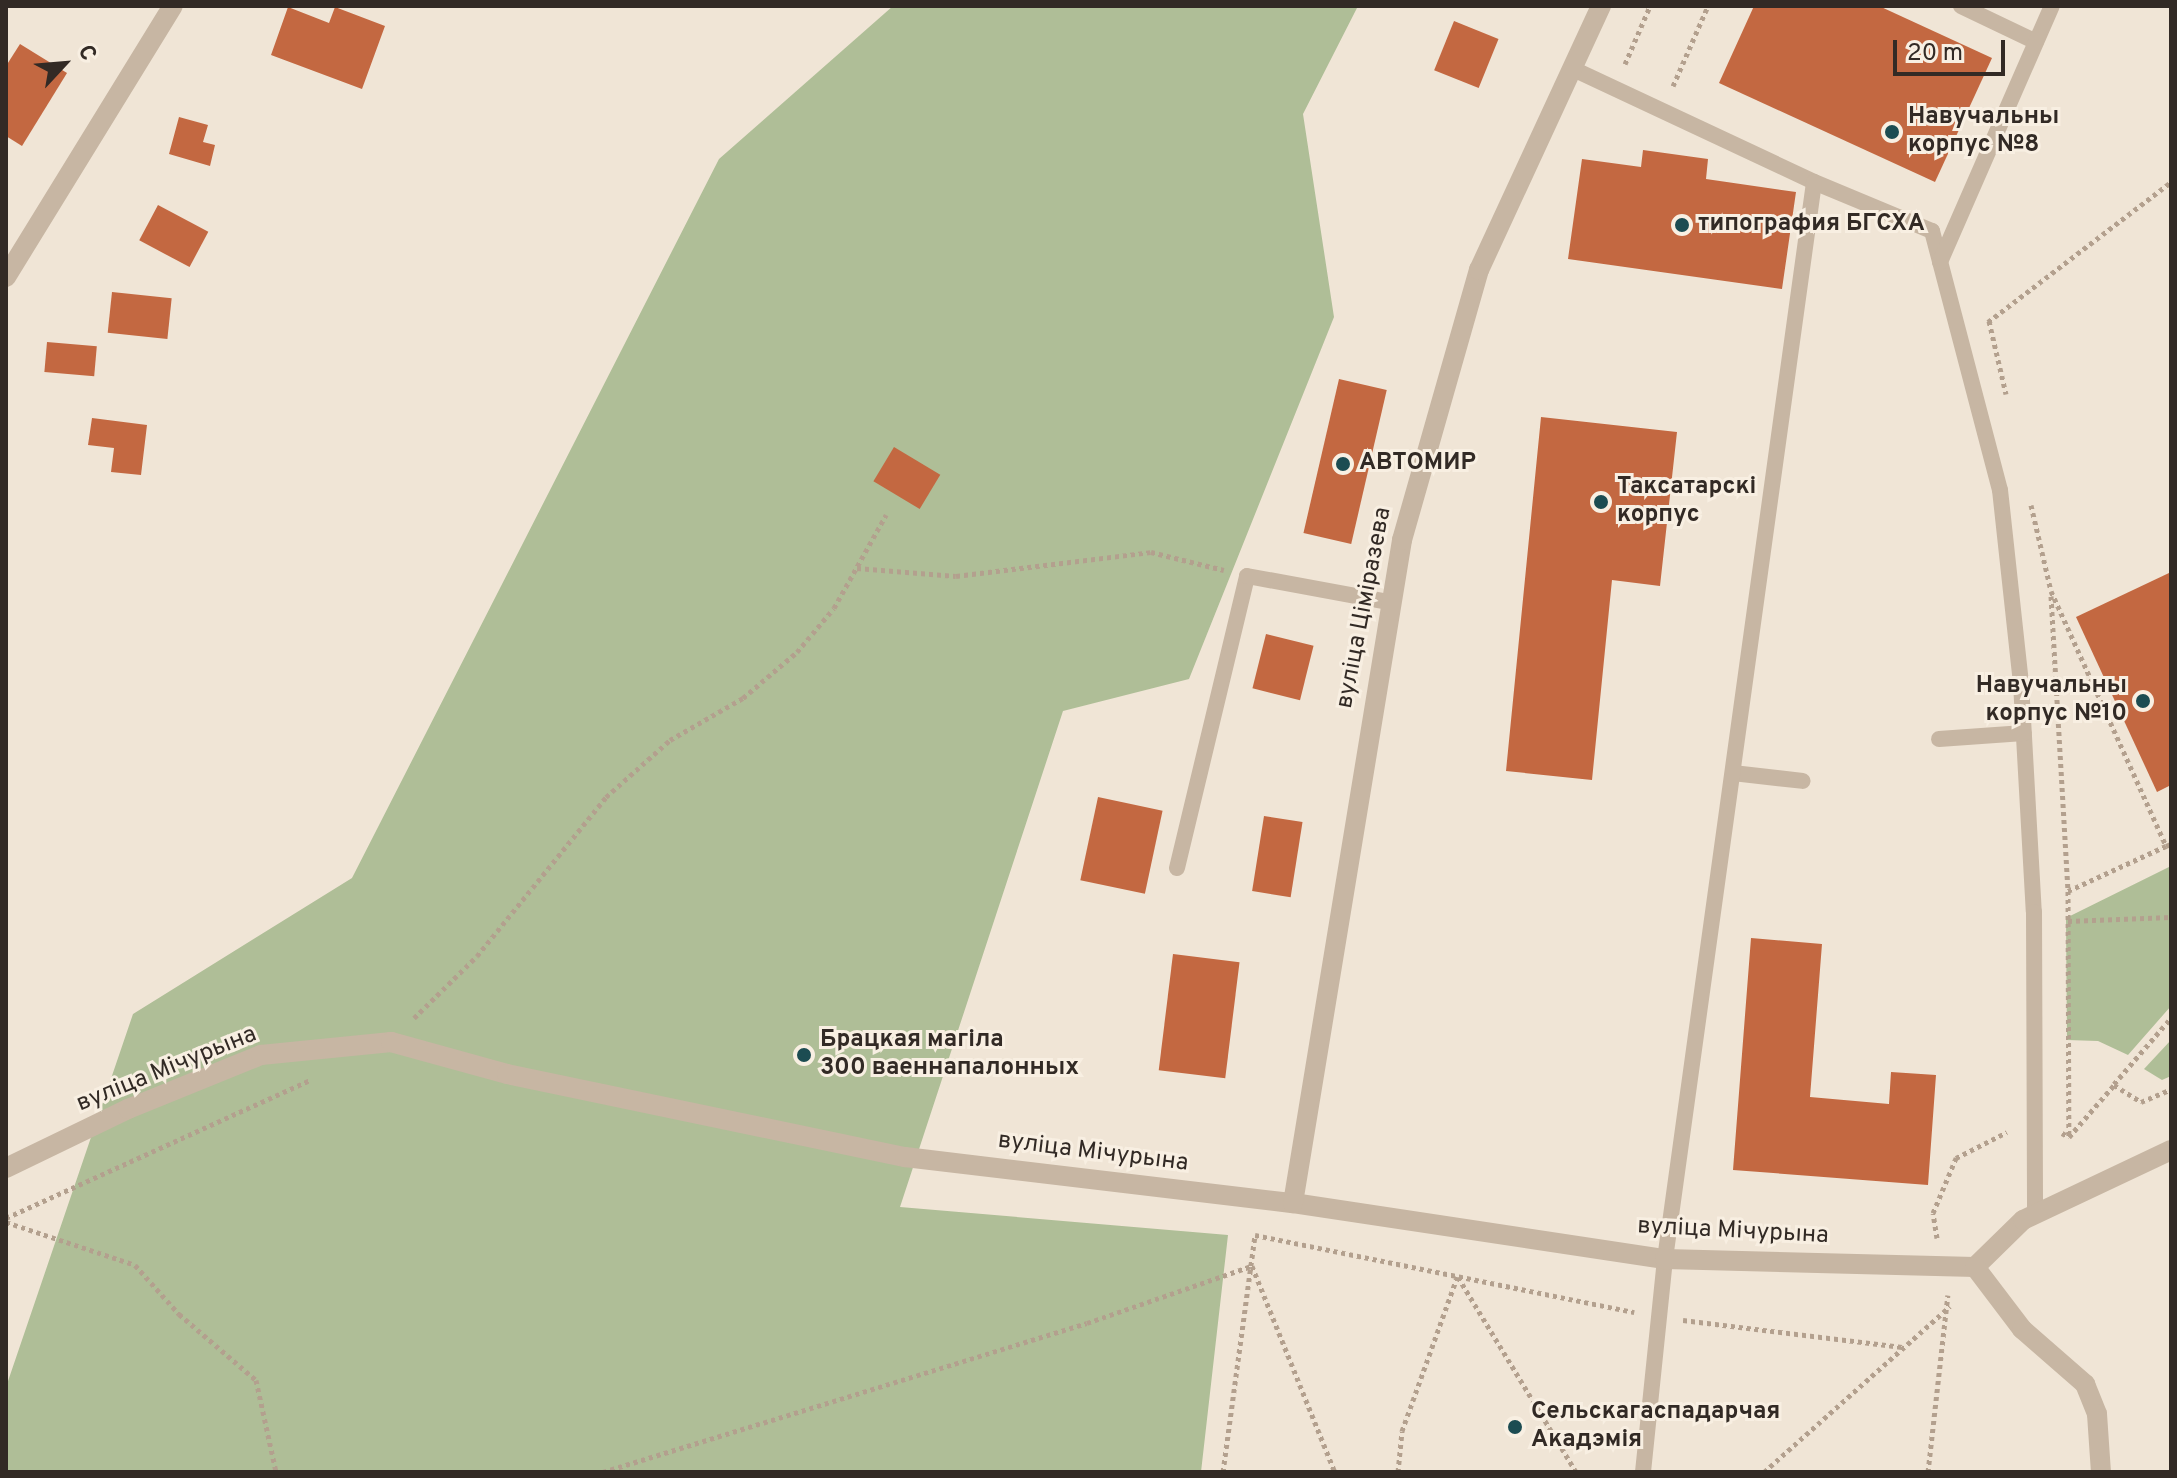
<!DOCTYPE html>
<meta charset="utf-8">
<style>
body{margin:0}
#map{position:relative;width:2177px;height:1478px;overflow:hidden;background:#f0e5d6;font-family:Overpass,sans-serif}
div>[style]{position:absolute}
.green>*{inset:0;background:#afbe97}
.building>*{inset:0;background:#c36841;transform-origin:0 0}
.path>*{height:5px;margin-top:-2.5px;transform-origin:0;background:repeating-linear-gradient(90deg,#b3a08e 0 4px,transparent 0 8px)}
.lane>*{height:16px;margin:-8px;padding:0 8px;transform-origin:8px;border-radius:8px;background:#c7b6a3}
.street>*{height:20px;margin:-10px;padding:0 10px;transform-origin:10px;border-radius:10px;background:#c7b6a3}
.dots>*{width:22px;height:22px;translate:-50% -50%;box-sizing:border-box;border:4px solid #f8efe2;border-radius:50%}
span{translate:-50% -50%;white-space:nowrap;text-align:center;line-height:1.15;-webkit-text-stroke:6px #f8efe2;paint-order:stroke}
.poi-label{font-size:24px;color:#322a25;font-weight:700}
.left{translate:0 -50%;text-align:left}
.right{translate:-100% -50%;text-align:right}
.street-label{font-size:24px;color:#322a25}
.frame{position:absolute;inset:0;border:8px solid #322a25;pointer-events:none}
.north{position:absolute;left:24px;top:24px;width:80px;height:80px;-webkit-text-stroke:6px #f8efe2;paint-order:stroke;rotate:64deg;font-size:22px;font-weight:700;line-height:32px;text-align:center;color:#322a25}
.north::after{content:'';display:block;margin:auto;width:28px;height:36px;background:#322a25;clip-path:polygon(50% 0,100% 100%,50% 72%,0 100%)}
.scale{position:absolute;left:1893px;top:40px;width:112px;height:36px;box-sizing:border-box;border:4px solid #322a25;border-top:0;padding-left:10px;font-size:24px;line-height:28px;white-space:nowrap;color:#322a25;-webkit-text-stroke:6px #f8efe2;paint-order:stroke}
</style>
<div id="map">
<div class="green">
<div style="clip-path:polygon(893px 6px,1358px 6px,1303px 114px,1334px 317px,1189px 679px,1063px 711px,900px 1207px,1228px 1235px,1201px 1472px,6px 1472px,6px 1387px,133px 1014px,352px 878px,719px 159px)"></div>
<div style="clip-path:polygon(2171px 866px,2171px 1006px,2128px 1055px,2098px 1041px,2067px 1040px,2066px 918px)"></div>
<div style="clip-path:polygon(2171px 1040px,2171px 1076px,2162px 1080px,2144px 1069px)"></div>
</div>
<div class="building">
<div style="clip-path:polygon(1754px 6px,1879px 6px,1992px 58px,1935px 182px,1719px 83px)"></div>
<div style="clip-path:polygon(288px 7px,329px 23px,335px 7px,385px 26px,362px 89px,271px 55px)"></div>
<div style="left:1454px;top:21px;width:48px;height:53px;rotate:22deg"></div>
<div style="clip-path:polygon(20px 44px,67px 73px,22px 146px,6px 136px,6px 66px)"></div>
<div style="clip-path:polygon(179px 117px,208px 125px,203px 142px,215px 145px,210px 166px,169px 154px)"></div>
<div style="clip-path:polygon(1643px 150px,1708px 159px,1706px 179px,1796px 192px,1782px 289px,1568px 259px,1582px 159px,1641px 167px)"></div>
<div style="left:158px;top:205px;width:57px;height:40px;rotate:28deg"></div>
<div style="left:112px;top:292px;width:60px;height:41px;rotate:6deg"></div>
<div style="left:47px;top:342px;width:50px;height:30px;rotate:5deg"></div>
<div style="left:1339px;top:379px;width:49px;height:158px;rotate:13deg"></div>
<div style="clip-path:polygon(1541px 417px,1677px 432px,1660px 586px,1612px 580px,1592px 780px,1506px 771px)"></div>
<div style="clip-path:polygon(92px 418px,147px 425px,141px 475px,111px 472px,114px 448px,88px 445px)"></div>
<div style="left:894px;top:447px;width:54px;height:40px;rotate:31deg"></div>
<div style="clip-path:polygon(2169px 573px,2171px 785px,2157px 792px,2076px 617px)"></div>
<div style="left:1266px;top:634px;width:49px;height:56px;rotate:14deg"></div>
<div style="left:1098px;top:797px;width:66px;height:85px;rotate:12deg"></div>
<div style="left:1264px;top:816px;width:39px;height:76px;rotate:9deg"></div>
<div style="clip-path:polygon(1751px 938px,1822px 944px,1810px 1097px,1889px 1104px,1891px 1072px,1936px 1075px,1928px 1185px,1733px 1170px)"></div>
<div style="left:1173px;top:954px;width:67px;height:117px;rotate:7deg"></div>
</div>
<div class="path">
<div style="left:1625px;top:64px;width:63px;rotate:-66.7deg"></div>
<div style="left:1673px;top:86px;width:87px;rotate:-66.4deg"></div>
<div style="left:1989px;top:321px;width:75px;rotate:76.9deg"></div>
<div style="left:1988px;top:322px;width:230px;rotate:-37.4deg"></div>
<div style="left:2031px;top:505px;width:88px;rotate:76.9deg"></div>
<div style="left:2051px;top:591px;width:280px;rotate:65.7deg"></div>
<div style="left:2166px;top:846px;width:5px;rotate:-22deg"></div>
<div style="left:857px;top:568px;width:99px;rotate:4.6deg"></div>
<div style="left:956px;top:576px;width:196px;rotate:-7deg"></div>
<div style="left:1151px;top:552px;width:75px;rotate:13.9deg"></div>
<div style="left:2051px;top:596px;width:295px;rotate:86.7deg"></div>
<div style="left:2068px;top:891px;width:108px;rotate:-24.7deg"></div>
<div style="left:2068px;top:891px;width:246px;rotate:89.8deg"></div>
<div style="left:2068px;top:921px;width:103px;rotate:-2.2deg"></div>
<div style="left:414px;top:1018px;width:88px;rotate:-44.5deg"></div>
<div style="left:477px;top:956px;width:205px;rotate:-50.9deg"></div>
<div style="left:606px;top:797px;width:86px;rotate:-41.7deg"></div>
<div style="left:670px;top:740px;width:84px;rotate:-29.9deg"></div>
<div style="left:743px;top:698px;width:71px;rotate:-40.4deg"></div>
<div style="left:797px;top:652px;width:57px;rotate:-49.9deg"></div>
<div style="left:834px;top:608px;width:107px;rotate:-60.8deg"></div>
<div style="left:2114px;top:1084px;width:87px;rotate:-49.2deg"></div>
<div style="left:2062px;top:1133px;width:8px;rotate:30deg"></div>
<div style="left:2069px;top:1137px;width:69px;rotate:-49.1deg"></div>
<div style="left:2114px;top:1085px;width:32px;rotate:32deg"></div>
<div style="left:2141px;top:1102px;width:33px;rotate:-23deg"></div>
<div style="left:6px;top:1218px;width:334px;rotate:-24.4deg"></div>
<div style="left:6px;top:1222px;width:136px;rotate:18.4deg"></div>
<div style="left:135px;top:1265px;width:66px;rotate:48.1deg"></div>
<div style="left:179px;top:1314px;width:101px;rotate:40.6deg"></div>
<div style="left:256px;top:1380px;width:94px;rotate:77.7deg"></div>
<div style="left:1255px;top:1235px;width:387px;rotate:11.5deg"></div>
<div style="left:1937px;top:1238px;width:25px;rotate:-99deg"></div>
<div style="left:1933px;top:1213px;width:60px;rotate:-67.3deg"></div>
<div style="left:1956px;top:1158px;width:57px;rotate:-27deg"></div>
<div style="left:1458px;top:1277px;width:228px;rotate:58.8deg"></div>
<div style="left:1683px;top:1320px;width:223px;rotate:7deg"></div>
<div style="left:603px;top:1472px;width:506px;rotate:-17.11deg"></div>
<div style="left:1087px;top:1323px;width:175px;rotate:-19.1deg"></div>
<div style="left:1252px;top:1266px;width:222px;rotate:68.1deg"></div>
<div style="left:1223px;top:1472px;width:239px;rotate:-82.3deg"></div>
<div style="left:1398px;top:1472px;width:41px;rotate:-84.4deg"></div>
<div style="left:1402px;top:1431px;width:164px;rotate:-70.3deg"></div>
<div style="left:1764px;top:1472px;width:249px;rotate:-41.7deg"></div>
<div style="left:1928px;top:1472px;width:178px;rotate:-83.6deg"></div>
</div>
<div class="lane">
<div style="left:1961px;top:6px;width:83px;rotate:25.6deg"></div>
<div style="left:1571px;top:68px;width:268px;rotate:25.1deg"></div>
<div style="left:1814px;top:182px;width:128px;rotate:22.6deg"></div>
<div style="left:1932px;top:231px;width:268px;rotate:75.3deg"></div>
<div style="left:2000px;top:490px;width:194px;rotate:83.8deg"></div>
<div style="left:2021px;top:683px;width:229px;rotate:86.8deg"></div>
<div style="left:2034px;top:912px;width:302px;rotate:89.8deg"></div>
<div style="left:1940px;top:262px;width:279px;rotate:-66.4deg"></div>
<div style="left:1939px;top:739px;width:85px;rotate:-4deg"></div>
<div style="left:1733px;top:773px;width:70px;rotate:6.5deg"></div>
<div style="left:1177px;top:868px;width:300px;rotate:-76.5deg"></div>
<div style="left:1247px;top:576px;width:143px;rotate:10.4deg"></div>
<div style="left:1643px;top:1472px;width:214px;rotate:-84.1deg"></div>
<div style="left:1665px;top:1259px;width:1087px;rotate:-82.12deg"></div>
</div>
<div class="street">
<div style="left:6px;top:277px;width:318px;rotate:-58.4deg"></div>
<div style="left:6px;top:1168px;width:136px;rotate:-25.8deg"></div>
<div style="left:128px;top:1109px;width:144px;rotate:-22.1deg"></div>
<div style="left:261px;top:1055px;width:131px;rotate:-5.7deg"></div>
<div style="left:391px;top:1042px;width:120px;rotate:15.4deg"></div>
<div style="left:507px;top:1074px;width:407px;rotate:11.8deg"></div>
<div style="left:905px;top:1157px;width:391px;rotate:6.8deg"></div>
<div style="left:1293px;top:1203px;width:376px;rotate:8.6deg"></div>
<div style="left:1665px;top:1259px;width:310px;rotate:1.5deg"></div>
<div style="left:1975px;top:1267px;width:67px;rotate:-44.4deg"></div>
<div style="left:2023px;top:1220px;width:164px;rotate:-25.3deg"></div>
<div style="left:1293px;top:1203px;width:672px;rotate:-80.66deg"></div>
<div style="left:1402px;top:540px;width:281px;rotate:-74.1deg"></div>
<div style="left:1479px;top:270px;width:291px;rotate:-65.2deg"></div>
<div style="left:1975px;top:1267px;width:78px;rotate:52.8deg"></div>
<div style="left:2022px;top:1329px;width:84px;rotate:41.1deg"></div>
<div style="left:2085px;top:1384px;width:32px;rotate:68deg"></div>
<div style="left:2097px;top:1414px;width:58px;rotate:86.1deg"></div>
</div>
<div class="dots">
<div style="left:1892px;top:132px;background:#1c4c52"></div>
<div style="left:1682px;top:225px;background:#1c4c52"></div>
<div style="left:1343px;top:464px;background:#1c4c52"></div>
<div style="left:1601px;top:502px;background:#1c4c52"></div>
<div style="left:2143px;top:701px;background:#1c4c52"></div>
<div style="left:804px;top:1055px;background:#1c4c52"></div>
<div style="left:1515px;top:1427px;background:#1c4c52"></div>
</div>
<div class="poi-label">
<span class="left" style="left:1908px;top:132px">Навучальны<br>корпус №8</span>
<span class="left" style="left:1698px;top:225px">типография БГСХА</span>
<span class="left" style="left:1359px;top:464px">АВТОМИР</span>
<span class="left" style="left:1617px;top:502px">Таксатарскі<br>корпус</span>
<span class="right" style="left:2127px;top:701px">Навучальны<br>корпус №10</span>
<span class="left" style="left:820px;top:1055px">Брацкая магіла<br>300 ваеннапалонных</span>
<span class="left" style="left:1531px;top:1427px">Сельскагаспадарчая<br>Акадэмія</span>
</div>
<div class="street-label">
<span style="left:1365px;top:608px;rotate:-79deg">вуліца Ціміразева</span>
<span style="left:167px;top:1070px;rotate:-22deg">вуліца Мічурына</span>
<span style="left:1093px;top:1153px;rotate:7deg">вуліца Мічурына</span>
<span style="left:1733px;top:1232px;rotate:3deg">вуліца Мічурына</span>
</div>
<div class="frame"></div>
<div class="north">С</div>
<div class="scale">20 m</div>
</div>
